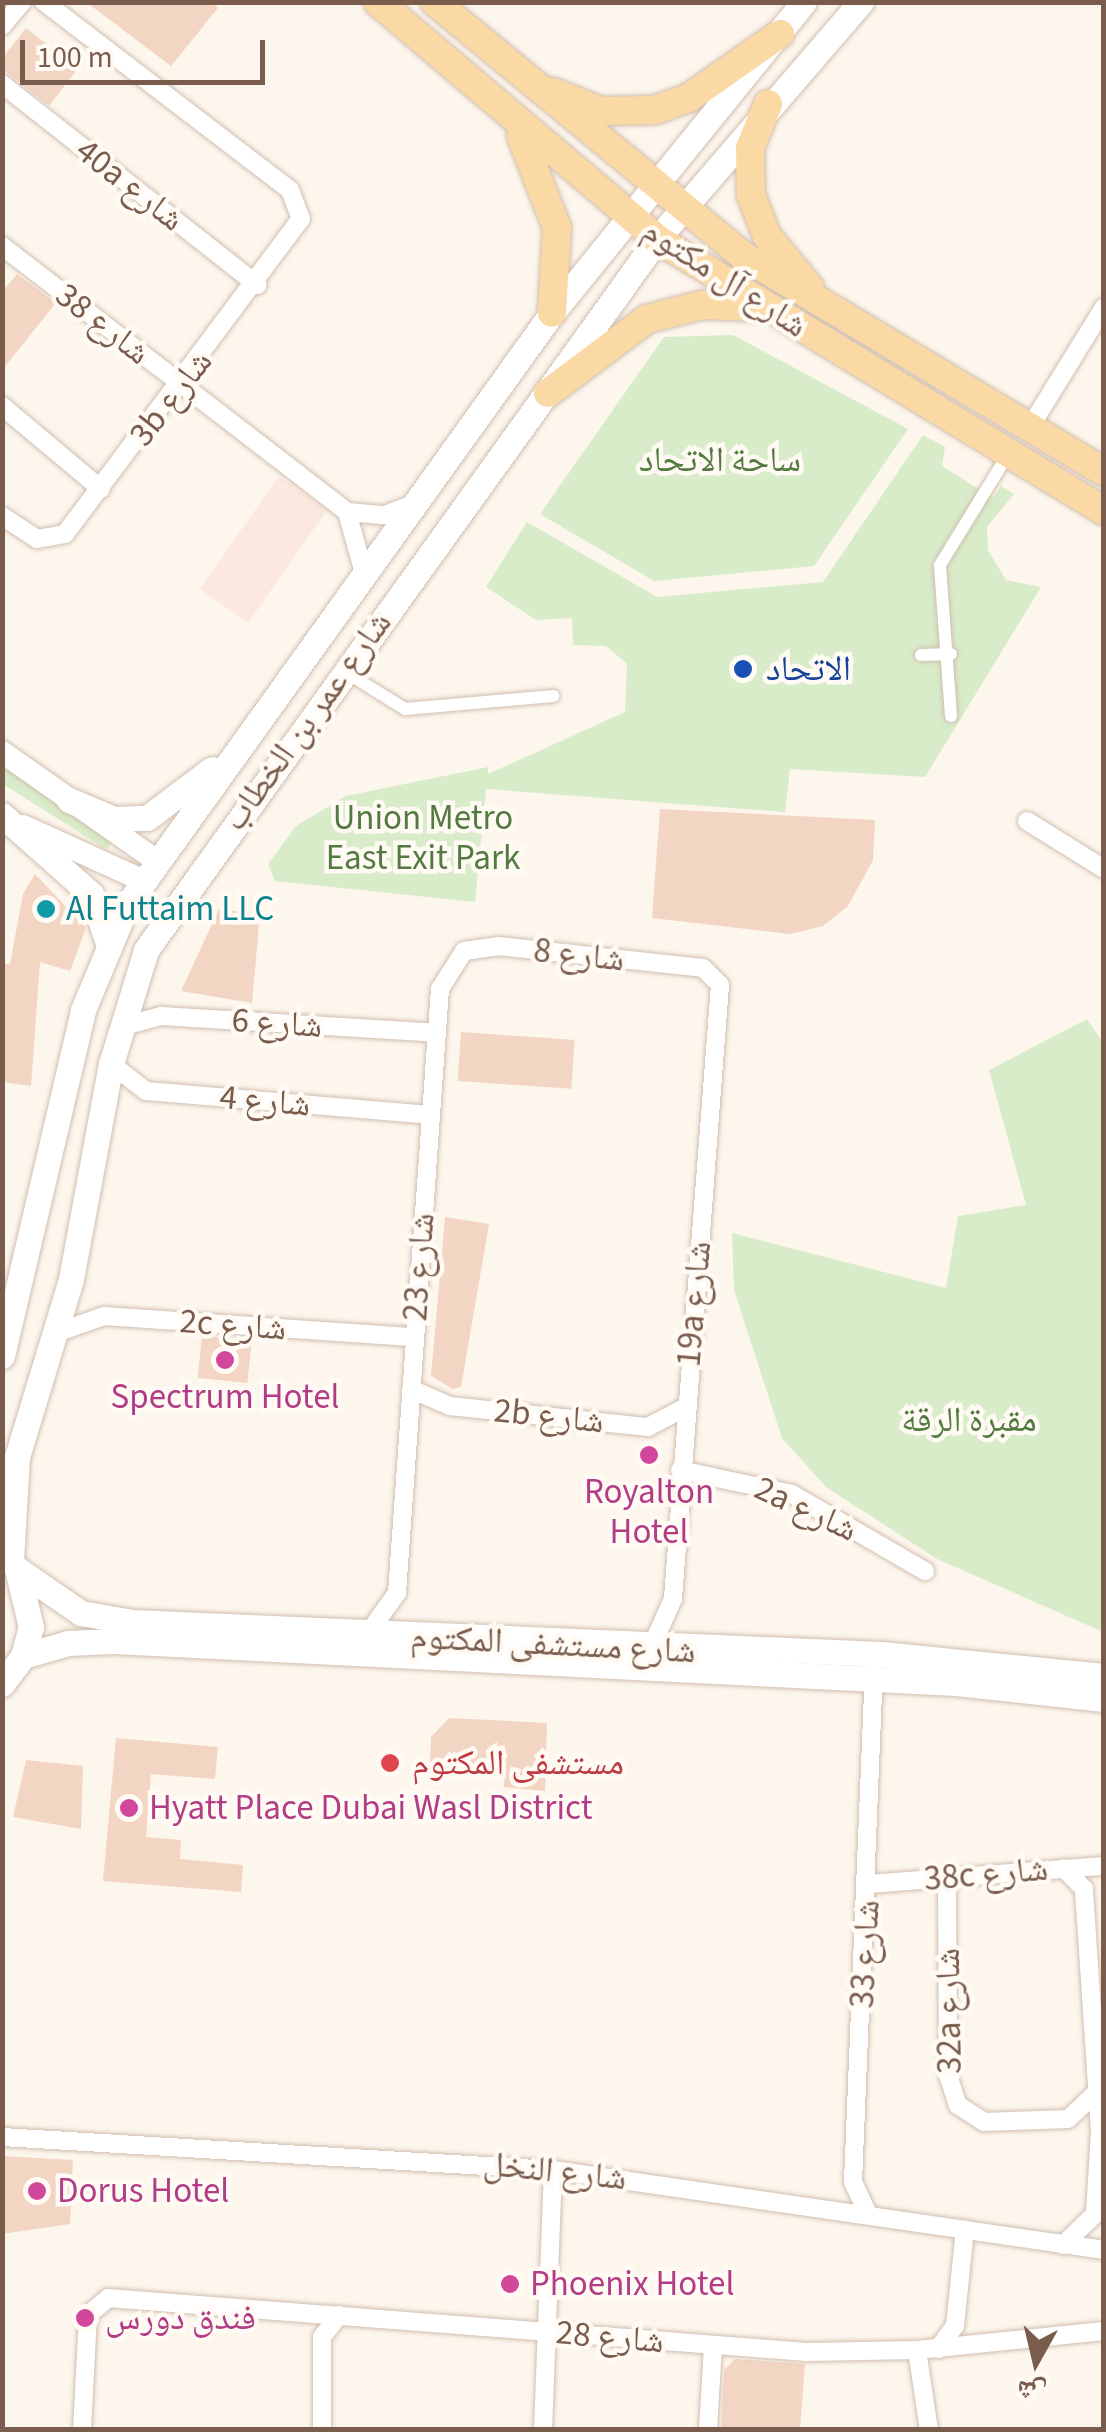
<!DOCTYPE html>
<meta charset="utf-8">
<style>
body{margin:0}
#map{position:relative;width:1106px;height:2432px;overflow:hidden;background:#fdf6ec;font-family:"Source Sans 3","Noto Naskh Arabic",sans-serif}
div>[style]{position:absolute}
.commercial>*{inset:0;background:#fde8e0;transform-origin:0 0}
.green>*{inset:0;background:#d8ecc9}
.building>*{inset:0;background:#f3d5c3;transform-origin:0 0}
.roads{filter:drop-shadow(0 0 2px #d1beb0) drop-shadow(0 0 2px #d1beb0)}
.pedestrian>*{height:12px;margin:-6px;padding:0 6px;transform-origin:6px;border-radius:6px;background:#fff}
.minor>*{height:18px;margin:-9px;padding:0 9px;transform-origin:9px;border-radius:9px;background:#fff}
.tertiary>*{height:22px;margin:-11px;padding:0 11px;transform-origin:11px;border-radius:11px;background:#fff}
.secondary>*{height:25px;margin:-12.5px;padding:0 12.5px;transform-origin:12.5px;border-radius:12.5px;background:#fff}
.primary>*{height:28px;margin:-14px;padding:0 14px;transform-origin:14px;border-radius:14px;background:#fbd9a5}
.dots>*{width:28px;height:28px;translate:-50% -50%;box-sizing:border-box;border:5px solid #fffaf3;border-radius:50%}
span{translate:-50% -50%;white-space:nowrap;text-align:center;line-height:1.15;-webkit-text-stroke:9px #fffaf3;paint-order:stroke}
.street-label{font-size:35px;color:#7a5c4d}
.park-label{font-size:35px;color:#537a41}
.transit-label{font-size:35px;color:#164399}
.left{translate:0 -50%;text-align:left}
.culture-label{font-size:35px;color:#0d838f}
.hotel-label{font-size:35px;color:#b23c85}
.health-label{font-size:35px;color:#be3a42}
.frame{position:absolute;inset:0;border:5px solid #7a5c4d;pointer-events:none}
.north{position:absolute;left:986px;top:2312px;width:100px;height:100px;-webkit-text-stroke:8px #fffaf3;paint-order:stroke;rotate:188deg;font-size:28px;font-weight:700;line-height:40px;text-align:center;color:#7a5c4d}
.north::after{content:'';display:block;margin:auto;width:35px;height:45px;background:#7a5c4d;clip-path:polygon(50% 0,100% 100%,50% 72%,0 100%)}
.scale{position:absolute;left:20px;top:40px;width:245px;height:45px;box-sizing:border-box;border:5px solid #7a5c4d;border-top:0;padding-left:12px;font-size:30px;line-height:35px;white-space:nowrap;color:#7a5c4d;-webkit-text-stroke:8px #fffaf3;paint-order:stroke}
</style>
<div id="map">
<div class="commercial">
<div style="left:279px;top:476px;width:59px;height:138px;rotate:35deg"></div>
</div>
<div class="green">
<div style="clip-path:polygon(733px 335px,908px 429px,814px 566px,654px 581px,540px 514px,664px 337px)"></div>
<div style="clip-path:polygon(923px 435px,945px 447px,942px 466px,993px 498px,1001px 486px,1014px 494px,987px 527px,988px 550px,1006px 580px,1041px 587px,925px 777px,790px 769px,785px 812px,486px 789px,475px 902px,275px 881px,268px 864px,296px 826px,346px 796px,488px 767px,488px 774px,625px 712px,627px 664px,606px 646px,573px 645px,572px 618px,536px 620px,486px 587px,527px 522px,657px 597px,823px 582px)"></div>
<div style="clip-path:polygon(2px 761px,112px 841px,107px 850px,3px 784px)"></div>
<div style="clip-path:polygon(1087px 1019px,1104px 1044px,1103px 1632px,937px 1559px,826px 1487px,782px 1438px,734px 1290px,732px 1233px,946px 1288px,958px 1216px,1026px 1205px,989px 1070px)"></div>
</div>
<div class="building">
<div style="clip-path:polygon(86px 2px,211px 2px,218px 8px,171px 66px)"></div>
<div style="left:26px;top:28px;width:66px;height:47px;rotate:38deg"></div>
<div style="clip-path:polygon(17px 274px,56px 303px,2px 370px,2px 292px)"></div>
<div style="clip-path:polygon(660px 809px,875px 820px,873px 860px,848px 906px,823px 926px,790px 934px,652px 918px)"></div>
<div style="clip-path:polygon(35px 874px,86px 928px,70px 971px,40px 962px,31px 1086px,2px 1082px,2px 963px,10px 964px,23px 894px)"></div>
<div style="clip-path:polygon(219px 909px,260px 914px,252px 1003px,181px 991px)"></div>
<div style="left:461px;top:1032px;width:114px;height:49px;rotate:4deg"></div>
<div style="clip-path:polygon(445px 1217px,489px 1224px,461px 1387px,453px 1389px,431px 1376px)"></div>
<div style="left:202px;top:1336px;width:50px;height:42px;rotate:6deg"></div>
<div style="clip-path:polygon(449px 1718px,547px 1723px,545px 1791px,504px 1787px,505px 1774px,430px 1768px,431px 1737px)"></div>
<div style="clip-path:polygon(116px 1738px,218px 1747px,215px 1779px,151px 1774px,146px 1837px,181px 1840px,180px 1859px,243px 1865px,241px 1892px,103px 1881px)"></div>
<div style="clip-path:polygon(26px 1760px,83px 1766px,81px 1829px,13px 1817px)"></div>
<div style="clip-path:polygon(2px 2156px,73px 2160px,70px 2224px,2px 2234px)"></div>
<div style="clip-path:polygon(735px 2359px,805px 2364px,800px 2430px,721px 2430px,724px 2370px)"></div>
</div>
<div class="roads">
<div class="pedestrian">
<div style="left:921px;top:655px;width:30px;rotate:-2deg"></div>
<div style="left:344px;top:671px;width:72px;rotate:31.9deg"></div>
<div style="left:405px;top:709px;width:149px;rotate:-5deg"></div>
<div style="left:951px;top:716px;width:151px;rotate:-94.2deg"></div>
<div style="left:940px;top:565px;width:132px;rotate:-58.4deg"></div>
</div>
<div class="minor">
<div style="left:2px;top:26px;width:31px;rotate:-50deg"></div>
<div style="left:2px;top:84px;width:325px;rotate:38.2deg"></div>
<div style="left:2px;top:246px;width:436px;rotate:37.6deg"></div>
<div style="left:347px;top:512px;width:67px;rotate:74.5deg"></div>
<div style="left:2px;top:406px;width:129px;rotate:40deg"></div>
<div style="left:1030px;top:427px;width:141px;rotate:-58.3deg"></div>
<div style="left:347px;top:512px;width:38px;rotate:5deg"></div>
<div style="left:385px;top:515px;width:31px;rotate:-21deg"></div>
<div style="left:2px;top:516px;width:42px;rotate:33.3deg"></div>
<div style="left:37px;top:539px;width:28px;rotate:-10deg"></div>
<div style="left:65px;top:534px;width:394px;rotate:-53.2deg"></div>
<div style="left:301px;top:219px;width:31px;rotate:-111deg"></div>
<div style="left:290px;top:190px;width:310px;rotate:-142.6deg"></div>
<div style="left:1027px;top:821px;width:91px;rotate:31.9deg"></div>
<div style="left:120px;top:1027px;width:42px;rotate:-15deg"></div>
<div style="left:161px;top:1016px;width:276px;rotate:3.5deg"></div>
<div style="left:111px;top:1064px;width:44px;rotate:37.6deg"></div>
<div style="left:146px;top:1091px;width:285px;rotate:4.8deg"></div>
<div style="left:56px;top:1333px;width:51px;rotate:-19.5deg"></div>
<div style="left:104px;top:1316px;width:311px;rotate:3.9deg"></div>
<div style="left:411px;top:1389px;width:43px;rotate:23.6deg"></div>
<div style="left:450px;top:1406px;width:199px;rotate:6.1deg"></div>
<div style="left:648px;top:1427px;width:41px;rotate:-27.8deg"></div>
<div style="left:680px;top:1470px;width:115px;rotate:12.1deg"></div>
<div style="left:792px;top:1494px;width:154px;rotate:30.1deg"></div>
<div style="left:367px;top:1635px;width:52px;rotate:-54.5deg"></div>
<div style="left:397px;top:1593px;width:606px;rotate:-85.93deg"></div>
<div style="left:440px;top:989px;width:45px;rotate:-57.7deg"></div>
<div style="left:464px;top:951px;width:34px;rotate:-8deg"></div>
<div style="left:498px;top:946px;width:206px;rotate:6.1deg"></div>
<div style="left:703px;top:968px;width:24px;rotate:45deg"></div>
<div style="left:720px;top:985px;width:616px;rotate:94.38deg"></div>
<div style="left:673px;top:1599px;width:56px;rotate:114.3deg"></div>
<div style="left:947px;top:1877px;width:198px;rotate:89.7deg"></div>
<div style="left:948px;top:2075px;width:32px;rotate:72deg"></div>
<div style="left:958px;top:2105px;width:31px;rotate:33deg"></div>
<div style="left:984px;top:2122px;width:84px;rotate:-2deg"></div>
<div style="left:1068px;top:2119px;width:41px;rotate:-43deg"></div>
<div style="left:868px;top:1884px;width:237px;rotate:-4.4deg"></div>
<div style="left:2px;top:2137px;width:552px;rotate:3.43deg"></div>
<div style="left:553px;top:2170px;width:557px;rotate:8.26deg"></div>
<div style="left:867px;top:2212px;width:33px;rotate:-115deg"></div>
<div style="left:853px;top:2182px;width:514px;rotate:-87.66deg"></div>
<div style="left:1063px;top:2245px;width:45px;rotate:-44.1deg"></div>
<div style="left:1095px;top:2214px;width:83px;rotate:-86.6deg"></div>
<div style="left:1100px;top:2131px;width:243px;rotate:-93.8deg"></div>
<div style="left:1084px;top:1889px;width:29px;rotate:-134deg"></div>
<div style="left:938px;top:2349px;width:29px;rotate:-54deg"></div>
<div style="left:955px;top:2326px;width:97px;rotate:-84.1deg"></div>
<div style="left:917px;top:2350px;width:81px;rotate:81.5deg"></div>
<div style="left:82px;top:2430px;width:115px;rotate:-87deg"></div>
<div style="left:88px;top:2315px;width:26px;rotate:-40deg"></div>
<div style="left:108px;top:2298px;width:701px;rotate:4.42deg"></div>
<div style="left:807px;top:2352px;width:110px;rotate:-1deg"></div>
<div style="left:917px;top:2350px;width:188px;rotate:-5.8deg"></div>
<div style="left:322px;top:2430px;width:93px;rotate:-90deg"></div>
<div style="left:322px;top:2337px;width:28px;rotate:-52deg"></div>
<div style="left:543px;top:2430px;width:260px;rotate:-87.8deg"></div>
<div style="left:708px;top:2430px;width:84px;rotate:-86.6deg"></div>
</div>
<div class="tertiary">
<div style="left:2px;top:752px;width:189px;rotate:35.1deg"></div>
<div style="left:23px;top:826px;width:133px;rotate:24.4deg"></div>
</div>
<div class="secondary">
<div style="left:69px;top:800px;width:49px;rotate:22.9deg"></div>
<div style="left:114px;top:819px;width:33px;rotate:-2deg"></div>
<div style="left:147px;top:818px;width:81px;rotate:-37deg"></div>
<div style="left:2px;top:815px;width:119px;rotate:41.6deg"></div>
<div style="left:91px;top:894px;width:52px;rotate:70.9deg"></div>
<div style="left:2px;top:1356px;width:355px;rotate:-76.8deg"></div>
<div style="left:83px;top:1010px;width:114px;rotate:-67.3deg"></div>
<div style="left:127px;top:905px;width:729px;rotate:-54.33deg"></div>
<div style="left:552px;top:313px;width:400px;rotate:-51deg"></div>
<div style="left:11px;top:1561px;width:104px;rotate:-86.7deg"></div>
<div style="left:17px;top:1457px;width:186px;rotate:-73.1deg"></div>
<div style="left:71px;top:1279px;width:219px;rotate:-79.5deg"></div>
<div style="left:111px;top:1064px;width:119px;rotate:-72.9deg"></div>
<div style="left:146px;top:950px;width:876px;rotate:-54.29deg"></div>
<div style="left:657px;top:239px;width:313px;rotate:-49.3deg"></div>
<div style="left:17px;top:1569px;width:78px;rotate:34.5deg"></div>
<div style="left:81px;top:1613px;width:52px;rotate:10deg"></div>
<div style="left:132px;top:1622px;width:750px;rotate:2.45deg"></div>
<div style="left:881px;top:1654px;width:224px;rotate:5.6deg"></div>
<div style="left:23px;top:1656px;width:47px;rotate:-16.1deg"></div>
<div style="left:68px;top:1643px;width:46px;rotate:-2.5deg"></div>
<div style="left:114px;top:1641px;width:843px;rotate:2.86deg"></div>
<div style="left:956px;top:1683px;width:149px;rotate:6.2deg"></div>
<div style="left:2px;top:1684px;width:35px;rotate:-53deg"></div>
<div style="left:23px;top:1656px;width:30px;rotate:-75deg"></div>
<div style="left:31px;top:1627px;width:60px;rotate:-103.6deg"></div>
</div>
<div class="primary">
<div style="left:378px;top:2px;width:366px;rotate:40.3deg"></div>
<div style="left:657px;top:239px;width:523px;rotate:31.32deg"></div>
<div style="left:435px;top:2px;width:398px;rotate:39.5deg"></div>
<div style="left:742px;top:255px;width:422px;rotate:30.9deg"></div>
<div style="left:553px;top:92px;width:52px;rotate:21.6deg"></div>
<div style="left:601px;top:111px;width:54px;rotate:-1.1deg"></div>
<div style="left:655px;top:110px;width:37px;rotate:-20deg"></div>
<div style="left:690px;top:97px;width:110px;rotate:-35deg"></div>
<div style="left:768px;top:104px;width:48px;rotate:112.2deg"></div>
<div style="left:750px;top:148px;width:47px;rotate:88.8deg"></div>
<div style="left:751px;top:195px;width:44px;rotate:68.7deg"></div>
<div style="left:767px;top:236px;width:67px;rotate:50.4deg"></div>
<div style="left:521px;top:136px;width:99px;rotate:68.6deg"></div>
<div style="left:557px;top:228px;width:85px;rotate:93.4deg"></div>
<div style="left:548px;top:393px;width:124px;rotate:-36.8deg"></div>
<div style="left:647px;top:319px;width:57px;rotate:-14.3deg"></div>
<div style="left:702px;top:305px;width:57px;rotate:2deg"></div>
</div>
</div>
<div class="dots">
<div style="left:743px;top:669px;background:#1a4fb4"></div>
<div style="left:46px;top:909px;background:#0f9aa8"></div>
<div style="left:225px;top:1360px;background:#d1479c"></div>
<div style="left:649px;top:1455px;background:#d1479c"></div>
<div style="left:390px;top:1763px;background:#e0444e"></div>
<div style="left:129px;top:1808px;background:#d1479c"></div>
<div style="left:37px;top:2191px;background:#d1479c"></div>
<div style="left:510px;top:2284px;background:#d1479c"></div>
<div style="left:85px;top:2318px;background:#d1479c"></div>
</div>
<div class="street-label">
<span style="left:130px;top:185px;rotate:38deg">40a شارع</span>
<span style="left:725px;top:278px;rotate:33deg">شارع آل مكتوم</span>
<span style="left:103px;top:324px;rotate:38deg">شارع 38</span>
<span style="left:171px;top:398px;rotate:-52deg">3b شارع</span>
<span style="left:307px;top:721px;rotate:-54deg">شارع عمر بن الخطاب</span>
<span style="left:579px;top:955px;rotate:6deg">شارع 8</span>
<span style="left:277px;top:1023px;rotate:4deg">شارع 6</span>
<span style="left:265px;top:1101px;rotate:5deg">شارع 4</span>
<span style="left:419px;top:1267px;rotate:-86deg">شارع 23</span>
<span style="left:694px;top:1304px;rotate:-85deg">19a شارع</span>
<span style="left:233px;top:1325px;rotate:4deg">2c شارع</span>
<span style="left:549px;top:1416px;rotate:6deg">2b شارع</span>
<span style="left:806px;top:1509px;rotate:25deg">2a شارع</span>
<span style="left:553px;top:1644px;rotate:3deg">شارع مستشفى المكتوم</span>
<span style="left:986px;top:1874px;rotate:-5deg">38c شارع</span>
<span style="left:865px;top:1954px;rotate:-87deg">شارع 33</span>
<span style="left:949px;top:2011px;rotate:-91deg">32a شارع</span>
<span style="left:555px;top:2171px;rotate:6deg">شارع النخل</span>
<span style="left:610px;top:2337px;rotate:5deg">شارع 28</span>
</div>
<div class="park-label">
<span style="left:720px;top:460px">ساحة الاتحاد</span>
<span style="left:423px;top:838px">Union Metro<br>East Exit Park</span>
<span style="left:969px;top:1420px">مقبرة الرقة</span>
</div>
<div class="transit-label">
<span class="left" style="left:766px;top:669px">الاتحاد</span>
</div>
<div class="culture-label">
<span class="left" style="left:66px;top:909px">Al Futtaim LLC</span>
</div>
<div class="hotel-label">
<span style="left:225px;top:1397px">Spectrum Hotel</span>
<span style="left:649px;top:1512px">Royalton<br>Hotel</span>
<span class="left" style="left:149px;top:1808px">Hyatt Place Dubai Wasl District</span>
<span class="left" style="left:57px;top:2191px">Dorus Hotel</span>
<span class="left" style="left:530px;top:2284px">Phoenix Hotel</span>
<span class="left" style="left:105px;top:2318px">فندق دورس</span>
</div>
<div class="health-label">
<span class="left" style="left:412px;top:1763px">مستشفى المكتوم</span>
</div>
<div class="frame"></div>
<div class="north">ش</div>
<div class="scale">100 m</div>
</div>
